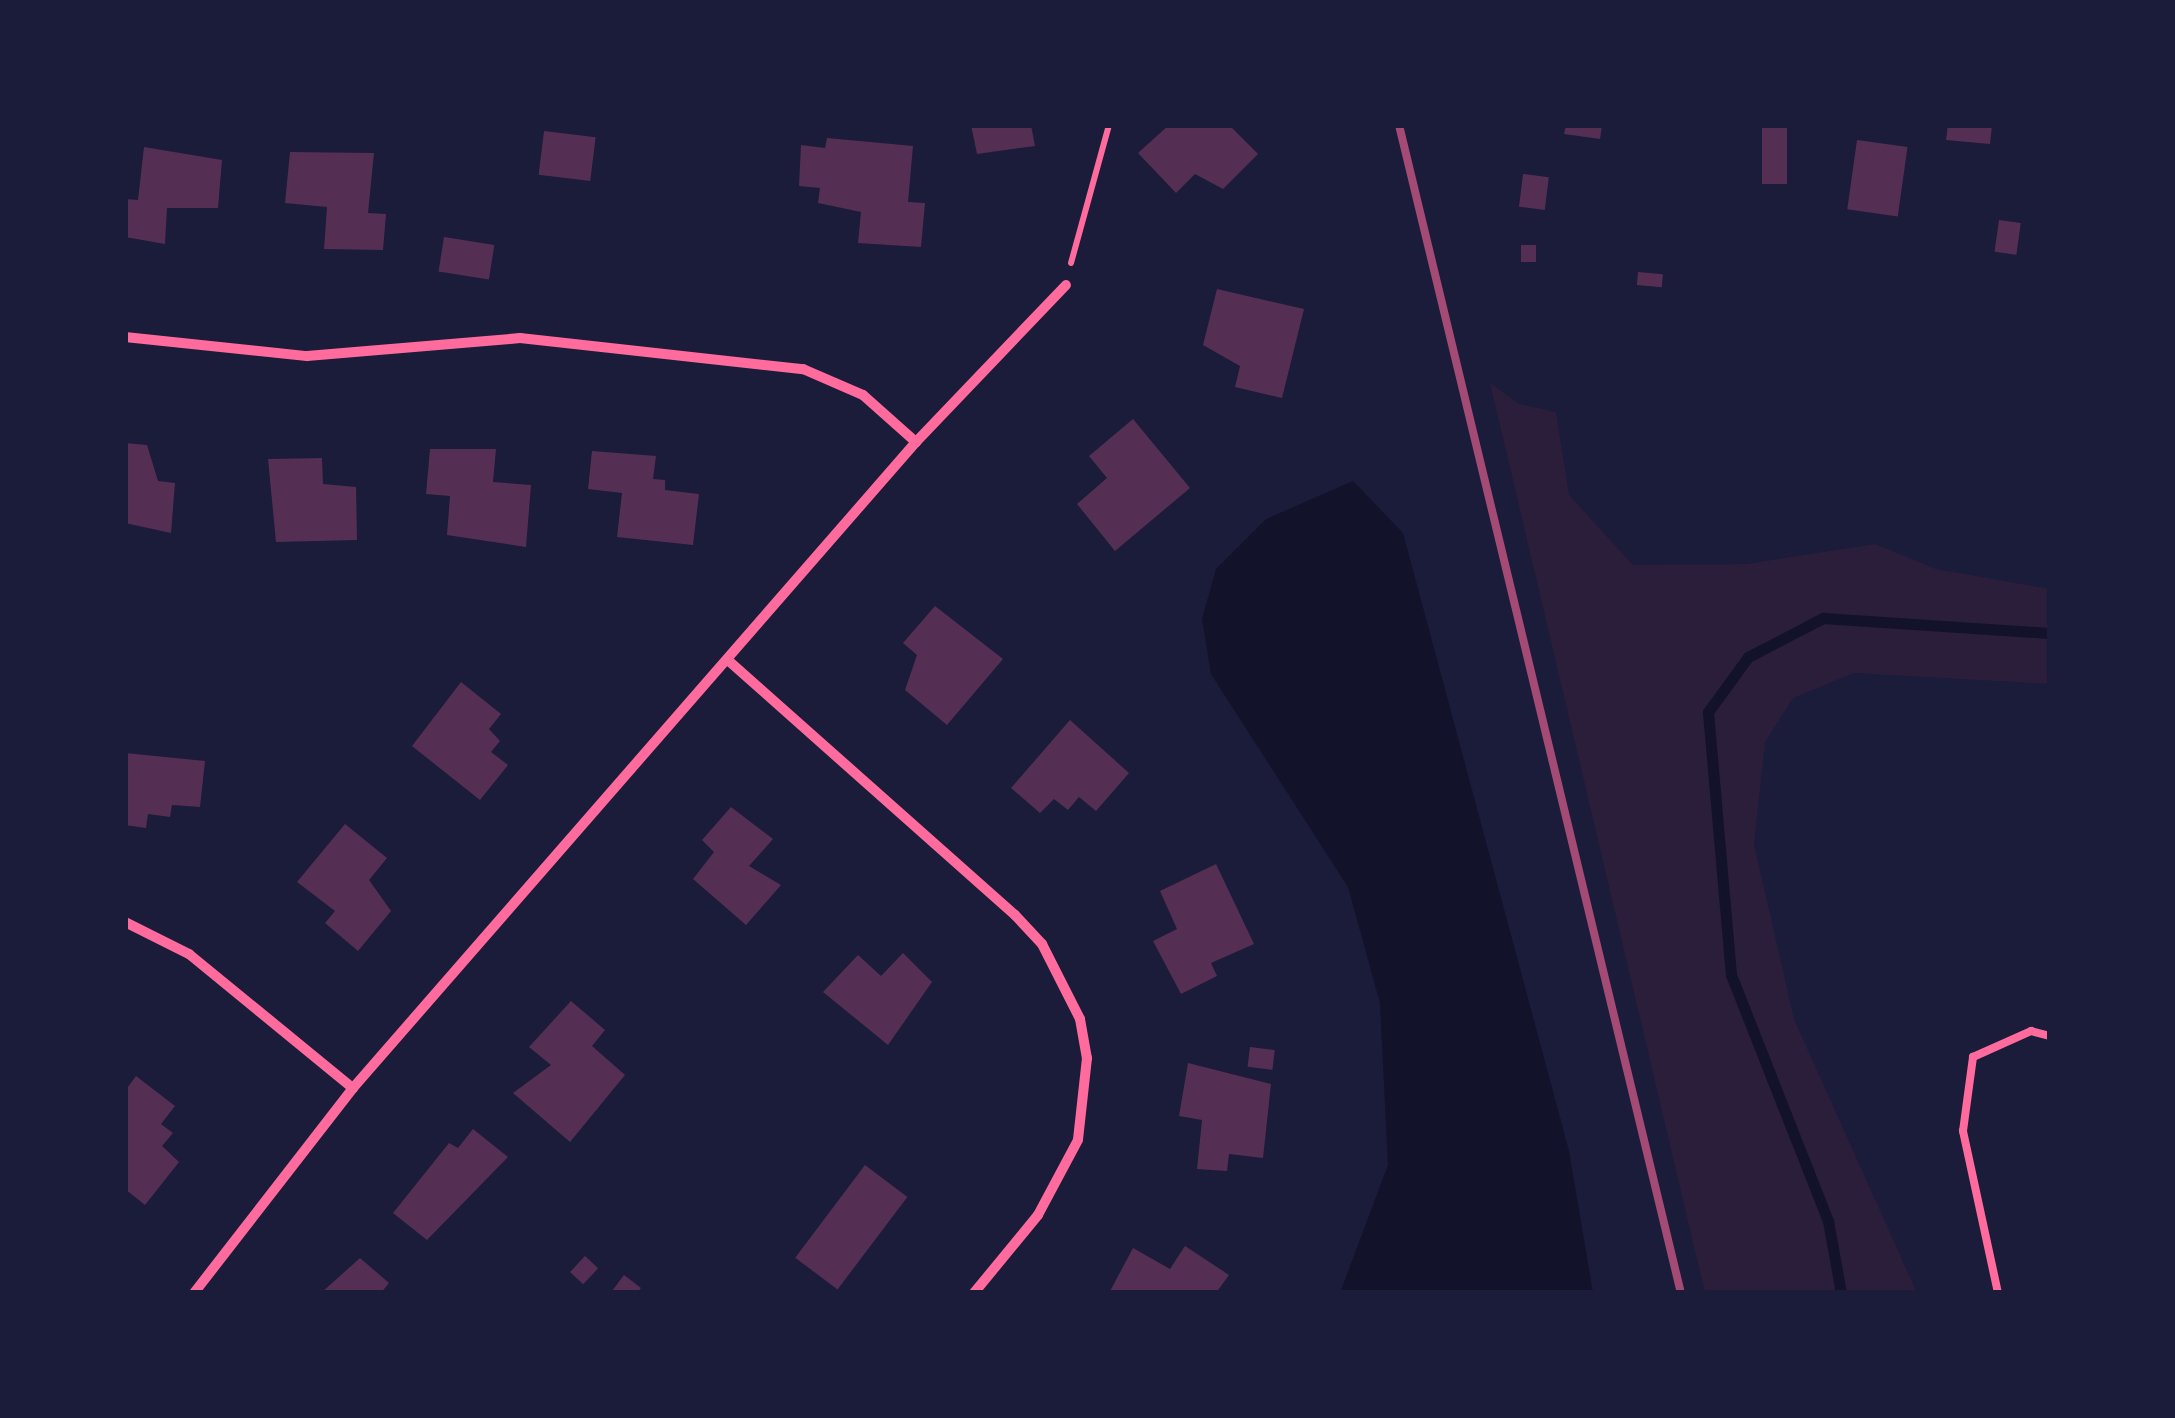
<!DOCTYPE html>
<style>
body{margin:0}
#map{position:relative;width:2175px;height:1418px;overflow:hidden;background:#1b1b3a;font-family:"Times New Roman",serif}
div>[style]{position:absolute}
.green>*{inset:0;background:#2a1e3b}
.water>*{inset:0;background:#12122b}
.stream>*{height:11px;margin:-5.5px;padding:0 5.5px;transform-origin:5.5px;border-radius:5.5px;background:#12122b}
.building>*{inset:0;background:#542f53;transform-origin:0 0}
.path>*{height:6px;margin:-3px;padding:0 3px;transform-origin:3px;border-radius:3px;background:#ff6b9d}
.service>*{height:8px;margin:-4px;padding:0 4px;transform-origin:4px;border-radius:4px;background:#ff6b9d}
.minor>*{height:10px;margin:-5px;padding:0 5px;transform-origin:5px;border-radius:5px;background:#ff6b9d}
.rail>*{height:8px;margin:-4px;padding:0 4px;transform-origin:4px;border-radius:4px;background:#a44b75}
span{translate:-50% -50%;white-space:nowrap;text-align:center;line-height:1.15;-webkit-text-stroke:10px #1b1b3a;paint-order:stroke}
.frame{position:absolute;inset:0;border:128px solid #1b1b3a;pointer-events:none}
</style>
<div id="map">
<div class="green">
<div style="clip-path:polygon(1490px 383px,1519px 404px,1556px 412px,1569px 495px,1633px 565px,1746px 564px,1875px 544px,1936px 569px,2050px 589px,2050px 684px,1854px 673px,1793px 698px,1765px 742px,1754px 844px,1794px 1019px,1917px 1293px,1705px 1293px)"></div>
</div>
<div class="water">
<div style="clip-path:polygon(1353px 481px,1403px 533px,1569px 1151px,1593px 1293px,1340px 1293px,1388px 1165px,1380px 1003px,1348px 887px,1211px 674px,1202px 619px,1216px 569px,1266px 519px)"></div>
</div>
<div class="stream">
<div style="left:1841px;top:1293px;width:73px;rotate:-100.2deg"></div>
<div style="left:1828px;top:1221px;width:264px;rotate:-111.5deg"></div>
<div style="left:1731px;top:975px;width:264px;rotate:-95deg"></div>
<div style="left:1708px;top:712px;width:68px;rotate:-54deg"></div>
<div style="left:1748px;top:657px;width:85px;rotate:-27.5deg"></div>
<div style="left:1823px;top:618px;width:227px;rotate:3.8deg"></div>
</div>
<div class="building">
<div style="clip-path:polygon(971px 125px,1031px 125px,1035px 146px,977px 154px)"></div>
<div style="clip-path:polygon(1169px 125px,1229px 125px,1258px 154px,1223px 189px,1195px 174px,1176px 193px,1138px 153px)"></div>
<div style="clip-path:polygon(1566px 125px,1602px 125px,1600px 139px,1564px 134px)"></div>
<div style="left:1762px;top:125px;width:25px;height:59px"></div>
<div style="clip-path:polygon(1948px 125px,1992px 125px,1990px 144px,1946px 140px)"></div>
<div style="left:544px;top:131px;width:52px;height:44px;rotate:7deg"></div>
<div style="clip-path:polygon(827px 138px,913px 146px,908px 202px,925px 203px,921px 247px,858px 243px,861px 212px,818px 203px,820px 188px,799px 186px,801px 145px,825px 148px)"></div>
<div style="left:1857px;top:140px;width:51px;height:70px;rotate:8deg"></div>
<div style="clip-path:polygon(144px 147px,222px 160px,218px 208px,167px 208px,165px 244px,125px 237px,125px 199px,138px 200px)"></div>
<div style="clip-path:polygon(290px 152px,374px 153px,368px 213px,386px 214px,383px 250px,324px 249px,327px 207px,285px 203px)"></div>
<div style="left:1523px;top:174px;width:26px;height:33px;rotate:7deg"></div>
<div style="left:1999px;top:220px;width:22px;height:32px;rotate:8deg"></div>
<div style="left:444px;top:237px;width:51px;height:35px;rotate:9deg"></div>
<div style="left:1521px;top:245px;width:15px;height:17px"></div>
<div style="left:1638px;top:272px;width:25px;height:13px;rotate:5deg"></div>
<div style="clip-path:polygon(1217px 289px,1304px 309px,1282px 398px,1235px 387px,1240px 366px,1203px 345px)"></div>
<div style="clip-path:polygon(1133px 419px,1190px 488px,1115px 551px,1077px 504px,1107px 478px,1089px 456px)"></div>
<div style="clip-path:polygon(125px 443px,147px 445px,158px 481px,175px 483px,171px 533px,125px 523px)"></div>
<div style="clip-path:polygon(430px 449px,496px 449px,493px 482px,531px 485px,526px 547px,447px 535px,450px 496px,426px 494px)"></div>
<div style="clip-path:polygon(592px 451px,656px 456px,653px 479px,665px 480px,665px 490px,699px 494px,693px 545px,617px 537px,622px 493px,588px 489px)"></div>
<div style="clip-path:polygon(322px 458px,323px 484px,356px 487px,357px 540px,276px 542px,268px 459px)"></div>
<div style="clip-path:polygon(935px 606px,1003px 659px,947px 725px,905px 690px,917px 655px,903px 643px)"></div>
<div style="clip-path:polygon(461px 682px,501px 714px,489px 729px,500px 741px,491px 752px,508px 765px,480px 800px,412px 746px)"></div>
<div style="clip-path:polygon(1070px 720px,1129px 773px,1096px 811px,1079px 797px,1068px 810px,1054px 799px,1040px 813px,1011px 788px)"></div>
<div style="clip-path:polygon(125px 753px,205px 761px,200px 807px,172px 805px,170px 817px,148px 814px,146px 828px,125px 825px)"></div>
<div style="clip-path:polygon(731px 807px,773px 839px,749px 866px,781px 885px,746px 925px,693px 879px,714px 852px,702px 840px)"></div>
<div style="clip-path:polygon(345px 824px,387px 858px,369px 880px,391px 911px,358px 951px,325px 923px,335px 911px,297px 882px)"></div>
<div style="clip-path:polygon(1216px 864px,1254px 944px,1211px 963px,1217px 976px,1181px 994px,1153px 941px,1177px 929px,1160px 891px)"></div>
<div style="clip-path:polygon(903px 953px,932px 982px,888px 1045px,823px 992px,858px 955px,881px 976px)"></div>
<div style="clip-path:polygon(571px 1001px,605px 1030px,592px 1046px,625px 1075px,570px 1142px,513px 1093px,551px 1065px,529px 1047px)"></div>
<div style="left:1250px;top:1047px;width:25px;height:20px;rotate:7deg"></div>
<div style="clip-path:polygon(1188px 1063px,1271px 1084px,1263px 1158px,1229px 1154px,1227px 1171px,1197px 1169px,1202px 1120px,1179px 1116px)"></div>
<div style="clip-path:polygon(136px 1076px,175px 1106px,161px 1124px,173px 1133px,162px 1146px,179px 1162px,145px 1205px,125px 1189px,125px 1091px)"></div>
<div style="clip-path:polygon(473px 1129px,508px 1157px,427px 1240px,393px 1213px,449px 1143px,458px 1148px)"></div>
<div style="left:865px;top:1165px;width:53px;height:116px;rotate:37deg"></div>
<div style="clip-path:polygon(1185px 1246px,1229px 1275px,1216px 1293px,1109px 1293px,1133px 1248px,1170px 1269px)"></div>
<div style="left:585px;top:1256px;width:18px;height:22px;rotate:43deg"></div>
<div style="clip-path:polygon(360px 1258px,389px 1283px,381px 1293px,321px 1293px)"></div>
<div style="clip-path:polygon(624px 1275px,641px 1288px,637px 1293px,612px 1291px)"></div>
</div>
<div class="path">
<div style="left:1071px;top:263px;width:143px;rotate:-74.6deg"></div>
</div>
<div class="service">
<div style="left:1998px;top:1293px;width:166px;rotate:-102.2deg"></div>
<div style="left:1963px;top:1131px;width:75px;rotate:-82.3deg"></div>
<div style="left:1973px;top:1057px;width:64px;rotate:-24.1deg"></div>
<div style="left:2031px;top:1031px;width:20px;rotate:15deg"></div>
</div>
<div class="minor">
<div style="left:125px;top:337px;width:183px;rotate:6deg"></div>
<div style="left:307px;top:356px;width:214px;rotate:-4.8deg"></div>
<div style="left:520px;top:338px;width:285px;rotate:6.3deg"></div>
<div style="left:803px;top:369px;width:65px;rotate:23.4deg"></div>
<div style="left:863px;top:395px;width:71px;rotate:41.6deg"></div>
<div style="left:730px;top:662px;width:381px;rotate:41.6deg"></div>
<div style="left:1015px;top:915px;width:40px;rotate:47deg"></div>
<div style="left:1042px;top:944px;width:84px;rotate:63.1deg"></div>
<div style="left:1080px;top:1019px;width:40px;rotate:80deg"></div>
<div style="left:1087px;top:1058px;width:82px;rotate:96.3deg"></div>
<div style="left:1078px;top:1140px;width:85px;rotate:118.1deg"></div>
<div style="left:1038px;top:1215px;width:101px;rotate:129.4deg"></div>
<div style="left:125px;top:922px;width:72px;rotate:26.6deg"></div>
<div style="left:189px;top:954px;width:212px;rotate:39.3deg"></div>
<div style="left:194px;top:1293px;width:259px;rotate:-52.2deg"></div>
<div style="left:353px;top:1088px;width:857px;rotate:-48.93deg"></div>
<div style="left:916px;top:442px;width:217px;rotate:-46.3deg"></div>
</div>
<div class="rail">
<div style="left:1399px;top:125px;width:1202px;rotate:76.43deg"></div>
</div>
<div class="frame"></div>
</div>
